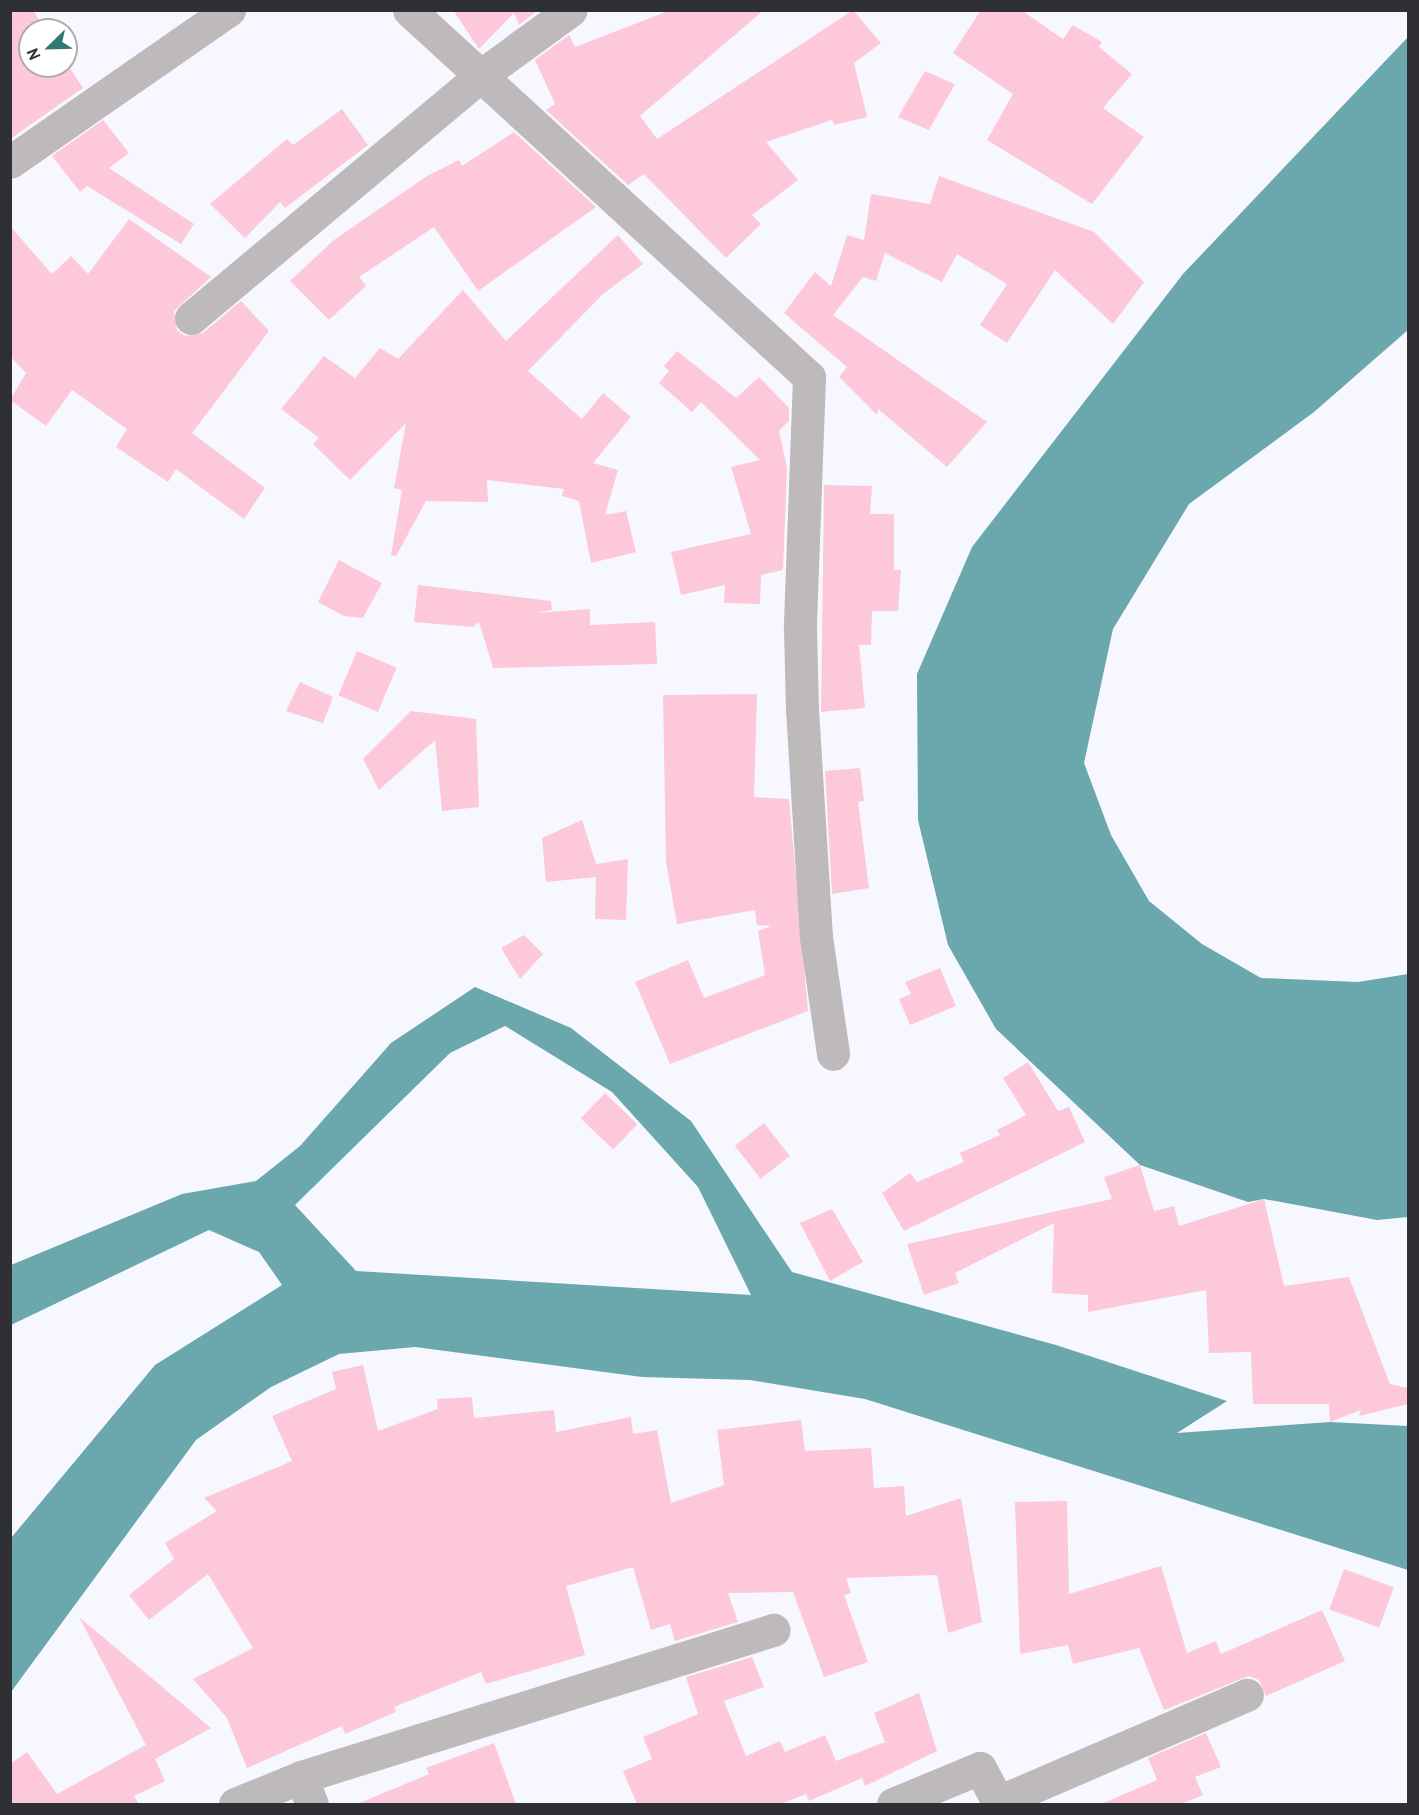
<!DOCTYPE html>
<style>
body{margin:0}
#map{position:relative;width:1419px;height:1815px;overflow:hidden;background:#f7f8ff;font-family:"PT Sans",sans-serif}
div>[style]{position:absolute}
.water>*{inset:0;background:#6ba8ad}
.building>*{inset:0;background:#fdc8d9;transform-origin:0 0}
.street>*{height:33px;margin:-16.5px;padding:0 16.5px;transform-origin:16.5px;border-radius:16.5px;background:#beb9ba}
span{translate:-50% -50%;white-space:nowrap;text-align:center;line-height:1.15;-webkit-text-stroke:4.5px #fff;paint-order:stroke}
.frame{position:absolute;inset:0;border:12px solid #2f3033;pointer-events:none}
.north{position:absolute;left:18px;top:18px;width:60px;height:60px;box-sizing:border-box;background:#fff;border:2px solid #acacad;border-radius:50%;rotate:247deg;font-size:16px;font-weight:700;line-height:24px;text-align:center;color:#2f3033}
.north::after{content:'';display:block;margin:auto;width:21px;height:27px;background:#307870;clip-path:polygon(50% 0,100% 100%,50% 72%,0 100%)}
</style>
<div id="map">
<div class="water">
<div style="clip-path:polygon(1408px 37px,1408px 330px,1314px 412px,1189px 504px,1113px 629px,1084px 763px,1111px 835px,1149px 901px,1202px 944px,1261px 978px,1358px 982px,1408px 974px,1408px 1217px,1377px 1220px,1264px 1199px,1248px 1202px,1140px 1165px,996px 1029px,948px 945px,918px 820px,917px 674px,972px 547px,1183px 274px)"></div>
<div style="clip-path:polygon(evenodd,475px 987px,571px 1028px,691px 1121px,792px 1272px,1056px 1345px,1227px 1401px,1177px 1433px,1330px 1422px,1408px 1426px,1408px 1570px,865px 1399px,750px 1380px,642px 1377px,415px 1347px,339px 1354px,271px 1387px,196px 1440px,11px 1692px,11px 1538px,155px 1365px,282px 1285px,259px 1252px,209px 1230px,11px 1325px,11px 1265px,182px 1194px,256px 1181px,300px 1146px,391px 1043px,475px 987px,505px 1026px,612px 1092px,698px 1187px,751px 1295px,356px 1271px,295px 1205px,450px 1053px,505px 1026px)"></div>
</div>
<div class="building">
<div style="clip-path:polygon(10px 10px,33px 10px,45px 30px,30px 30px,30px 66px,66px 62px,83px 88px,10px 139px)"></div>
<div style="clip-path:polygon(453px 10px,538px 10px,519px 25px,514px 13px,479px 49px)"></div>
<div style="clip-path:polygon(671px 10px,764px 10px,640px 116px,657px 139px,853px 10px,881px 43px,854px 63px,867px 117px,834px 125px,832px 120px,766px 142px,798px 180px,752px 215px,761px 224px,726px 258px,644px 174px,628px 185px,546px 110px,555px 104px,535px 60px,569px 35px,575px 47px)"></div>
<div style="clip-path:polygon(981px 10px,1021px 10px,1063px 39px,1073px 25px,1102px 42px,1099px 47px,1132px 74px,1103px 108px,1144px 137px,1092px 204px,987px 140px,1013px 94px,953px 53px)"></div>
<div style="clip-path:polygon(925px 71px,955px 84px,929px 130px,898px 117px)"></div>
<div style="clip-path:polygon(342px 109px,368px 145px,285px 208px,280px 202px,245px 238px,210px 204px,287px 139px,293px 145px)"></div>
<div style="clip-path:polygon(103px 120px,129px 153px,109px 168px,194px 224px,181px 244px,87px 186px,80px 192px,52px 156px)"></div>
<div style="clip-path:polygon(514px 132px,596px 207px,478px 291px,434px 227px,359px 277px,366px 286px,329px 320px,290px 281px,334px 240px,427px 176px,459px 160px,462px 166px)"></div>
<div style="clip-path:polygon(939px 176px,1094px 232px,1144px 282px,1113px 324px,1055px 270px,1007px 343px,980px 325px,1007px 284px,957px 254px,942px 282px,885px 253px,876px 281px,863px 277px,833px 315px,987px 422px,947px 467px,878px 409px,877px 415px,839px 377px,847px 367px,784px 313px,815px 272px,831px 286px,847px 235px,864px 240px,871px 194px,930px 204px)"></div>
<div style="clip-path:polygon(129px 219px,211px 277px,174px 311px,177px 330px,185px 336px,203px 333px,241px 301px,269px 331px,192px 433px,265px 488px,244px 519px,176px 469px,168px 482px,116px 447px,127px 429px,72px 390px,46px 426px,10px 400px,26px 373px,10px 356px,10px 226px,52px 274px,71px 256px,88px 274px)"></div>
<div style="clip-path:polygon(618px 235px,643px 264px,603px 294px,528px 371px,582px 419px,603px 393px,631px 417px,593px 463px,618px 470px,605px 515px,626px 511px,636px 552px,591px 563px,579px 501px,562px 496px,564px 489px,487px 480px,488px 502px,426px 501px,396px 556px,391px 555px,402px 490px,394px 488px,406px 423px,350px 480px,313px 444px,319px 438px,281px 409px,324px 356px,355px 378px,380px 348px,398px 359px,463px 290px,506px 341px)"></div>
<div style="clip-path:polygon(677px 351px,736px 398px,759px 377px,789px 408px,789px 421px,779px 431px,787px 468px,783px 570px,761px 575px,760px 604px,724px 603px,725px 585px,681px 595px,671px 552px,751px 534px,731px 467px,760px 460px,701px 402px,692px 412px,659px 383px,669px 371px,664px 366px)"></div>
<div style="clip-path:polygon(824px 485px,872px 486px,870px 514px,894px 514px,894px 570px,901px 570px,898px 611px,872px 611px,871px 645px,859px 645px,865px 708px,821px 712px)"></div>
<div style="clip-path:polygon(339px 560px,382px 583px,363px 618px,344px 616px,318px 602px)"></div>
<div style="clip-path:polygon(418px 585px,551px 601px,552px 610px,534px 613px,590px 609px,590px 625px,655px 622px,657px 664px,493px 668px,479px 622px,473px 627px,414px 622px)"></div>
<div style="left:357px;top:651px;width:43px;height:48px;rotate:23deg"></div>
<div style="clip-path:polygon(300px 682px,333px 697px,323px 723px,286px 711px)"></div>
<div style="clip-path:polygon(757px 694px,754px 797px,789px 799px,808px 1011px,670px 1064px,635px 982px,688px 960px,704px 998px,765px 975px,758px 931px,772px 926px,757px 925px,755px 910px,677px 924px,666px 862px,663px 695px)"></div>
<div style="clip-path:polygon(411px 711px,476px 719px,479px 807px,442px 811px,435px 740px,379px 790px,363px 759px)"></div>
<div style="clip-path:polygon(860px 768px,864px 801px,858px 802px,869px 888px,832px 894px,825px 771px)"></div>
<div style="clip-path:polygon(582px 820px,596px 864px,628px 859px,626px 920px,595px 919px,596px 877px,546px 882px,542px 838px)"></div>
<div style="clip-path:polygon(524px 935px,543px 954px,520px 979px,501px 948px)"></div>
<div style="clip-path:polygon(940px 968px,956px 1006px,910px 1025px,899px 999px,911px 994px,905px 982px)"></div>
<div style="clip-path:polygon(1028px 1062px,1058px 1111px,1069px 1107px,1085px 1142px,904px 1231px,882px 1193px,910px 1173px,917px 1182px,964px 1162px,960px 1153px,1000px 1135px,997px 1130px,1026px 1115px,1003px 1078px)"></div>
<div style="left:605px;top:1093px;width:45px;height:35px;rotate:44deg"></div>
<div style="left:764px;top:1123px;width:42px;height:37px;rotate:52deg"></div>
<div style="clip-path:polygon(1140px 1165px,1154px 1211px,1174px 1206px,1179px 1226px,1264px 1199px,1284px 1286px,1349px 1277px,1390px 1384px,1408px 1388px,1408px 1404px,1359px 1416px,1361px 1410px,1330px 1422px,1329px 1404px,1253px 1404px,1251px 1352px,1209px 1353px,1206px 1290px,1088px 1312px,1088px 1295px,1052px 1293px,1054px 1223px,955px 1273px,959px 1283px,924px 1295px,907px 1244px,1112px 1199px,1104px 1177px)"></div>
<div style="clip-path:polygon(832px 1209px,863px 1262px,830px 1281px,800px 1223px)"></div>
<div style="clip-path:polygon(363px 1365px,378px 1431px,438px 1409px,437px 1399px,472px 1397px,474px 1418px,554px 1410px,556px 1432px,631px 1417px,633px 1434px,657px 1430px,671px 1503px,724px 1485px,717px 1430px,801px 1420px,805px 1451px,871px 1448px,874px 1488px,904px 1486px,906px 1516px,961px 1498px,982px 1622px,948px 1633px,937px 1575px,846px 1578px,851px 1593px,844px 1595px,868px 1662px,824px 1677px,793px 1592px,728px 1593px,738px 1622px,675px 1641px,670px 1624px,651px 1630px,633px 1567px,566px 1586px,585px 1655px,486px 1684px,481px 1672px,394px 1707px,396px 1712px,345px 1734px,342px 1726px,247px 1768px,227px 1718px,193px 1679px,253px 1648px,208px 1574px,149px 1620px,129px 1595px,174px 1559px,165px 1543px,217px 1511px,204px 1498px,292px 1461px,272px 1416px,336px 1389px,332px 1372px)"></div>
<div style="clip-path:polygon(1067px 1501px,1069px 1594px,1161px 1566px,1187px 1653px,1216px 1641px,1221px 1654px,1322px 1610px,1345px 1661px,1266px 1696px,1259px 1680px,1249px 1676px,1164px 1710px,1139px 1648px,1073px 1664px,1068px 1645px,1020px 1654px,1015px 1502px)"></div>
<div style="left:1344px;top:1569px;width:53px;height:43px;rotate:20deg"></div>
<div style="clip-path:polygon(79px 1617px,211px 1728px,155px 1759px,165px 1781px,134px 1796px,139px 1804px,10px 1804px,10px 1764px,27px 1752px,57px 1794px,146px 1745px)"></div>
<div style="clip-path:polygon(752px 1657px,764px 1687px,724px 1701px,746px 1756px,780px 1741px,785px 1752px,825px 1735px,836px 1761px,885px 1742px,874px 1713px,919px 1693px,937px 1751px,865px 1786px,862px 1778px,809px 1801px,806px 1794px,781px 1804px,637px 1804px,623px 1771px,652px 1759px,643px 1737px,698px 1714px,686px 1677px)"></div>
<div style="clip-path:polygon(1206px 1733px,1221px 1767px,1195px 1777px,1203px 1795px,1181px 1804px,1101px 1804px,1157px 1780px,1148px 1758px)"></div>
<div style="clip-path:polygon(494px 1743px,516px 1804px,357px 1804px,429px 1774px,426px 1768px)"></div>
</div>
<div class="street">
<div style="left:409px;top:10px;width:543px;rotate:42.54deg"></div>
<div style="left:809px;top:377px;width:251px;rotate:92.1deg"></div>
<div style="left:800px;top:628px;width:81px;rotate:88.6deg"></div>
<div style="left:802px;top:709px;width:228px;rotate:86.5deg"></div>
<div style="left:816px;top:937px;width:118px;rotate:81.7deg"></div>
<div style="left:10px;top:162px;width:267px;rotate:-34.8deg"></div>
<div style="left:191px;top:318px;width:377px;rotate:-39.9deg"></div>
<div style="left:480px;top:76px;width:112px;rotate:-36deg"></div>
<div style="left:301px;top:1777px;width:29px;rotate:68deg"></div>
<div style="left:998px;top:1802px;width:271px;rotate:-23.3deg"></div>
<div style="left:235px;top:1804px;width:71px;rotate:-22.2deg"></div>
<div style="left:301px;top:1777px;width:495px;rotate:-17.3deg"></div>
<div style="left:893px;top:1804px;width:94px;rotate:-22.5deg"></div>
<div style="left:980px;top:1768px;width:41px;rotate:62.2deg"></div>
</div>
<div class="frame"></div>
<div class="north">N</div>
</div>
